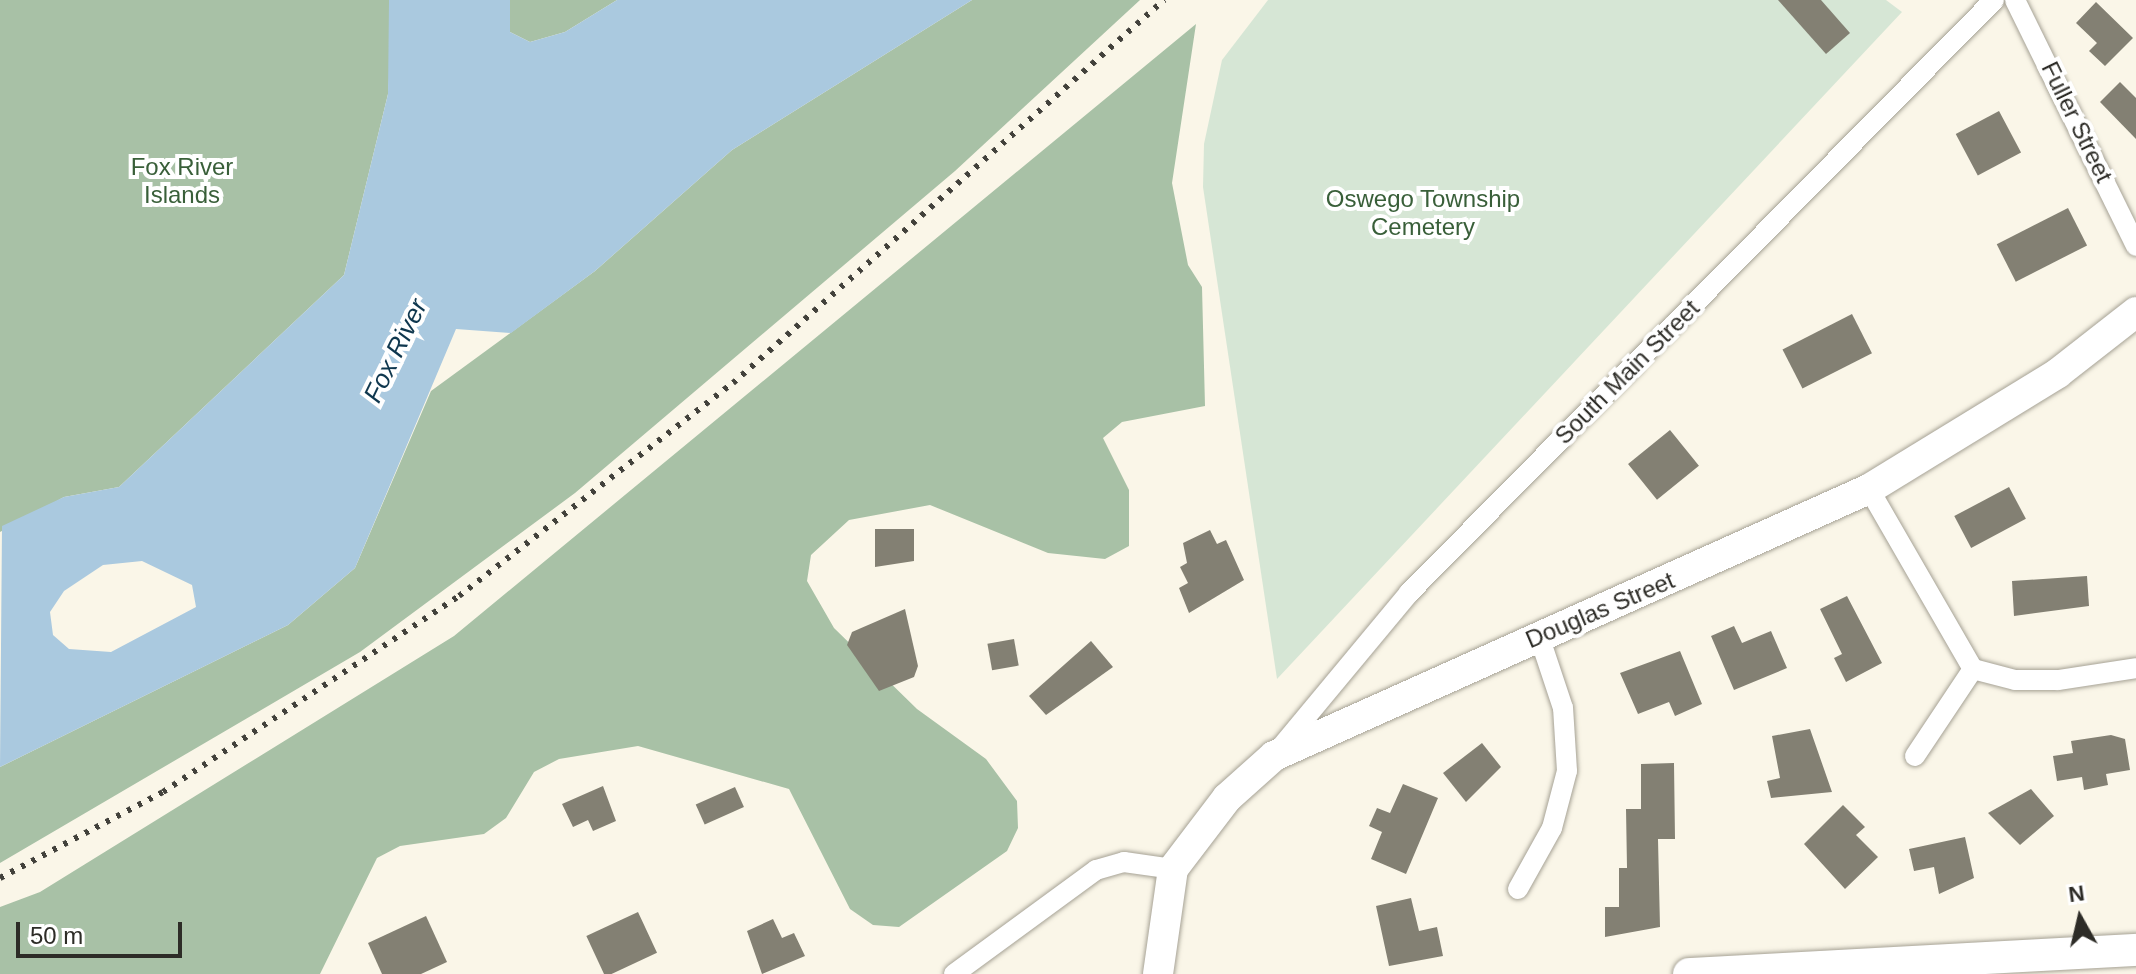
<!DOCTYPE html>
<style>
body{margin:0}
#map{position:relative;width:2136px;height:974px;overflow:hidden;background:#faf6e8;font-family:Arial,sans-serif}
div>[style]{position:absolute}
.green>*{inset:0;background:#d6e6d5}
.forest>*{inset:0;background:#a8c1a6}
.water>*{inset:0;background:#aac9df}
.building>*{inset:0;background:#838073;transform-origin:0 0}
.roads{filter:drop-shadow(0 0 2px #a6a295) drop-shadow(0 0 2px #a6a295)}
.street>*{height:20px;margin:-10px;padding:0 10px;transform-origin:10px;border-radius:10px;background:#fff}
.secondary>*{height:30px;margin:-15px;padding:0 15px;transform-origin:15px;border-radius:15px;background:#fff}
.primary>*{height:32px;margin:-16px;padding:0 16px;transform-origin:16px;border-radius:16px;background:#fff}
.rail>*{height:6px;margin-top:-3px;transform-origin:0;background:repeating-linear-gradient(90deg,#42413b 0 4px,transparent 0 12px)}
span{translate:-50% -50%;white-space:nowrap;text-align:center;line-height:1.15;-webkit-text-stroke:8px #fff;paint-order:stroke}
.street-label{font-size:24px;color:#2d2c27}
.park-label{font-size:24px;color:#395f39}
.water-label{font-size:26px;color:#0f374e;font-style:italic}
.north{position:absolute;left:2040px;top:878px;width:80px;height:80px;-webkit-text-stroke:6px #fff;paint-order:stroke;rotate:352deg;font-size:22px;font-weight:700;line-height:32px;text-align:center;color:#2d2c27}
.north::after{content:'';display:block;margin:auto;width:28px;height:36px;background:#2d2c27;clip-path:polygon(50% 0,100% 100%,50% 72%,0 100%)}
.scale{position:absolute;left:16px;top:922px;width:166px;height:36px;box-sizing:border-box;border:4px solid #2d2c27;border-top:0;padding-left:10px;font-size:24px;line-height:28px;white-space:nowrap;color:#2d2c27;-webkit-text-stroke:6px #fff;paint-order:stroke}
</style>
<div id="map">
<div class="green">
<div style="clip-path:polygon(1268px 0,1886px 0,1902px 12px,1277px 679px,1203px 187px,1204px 144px,1222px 60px)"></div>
</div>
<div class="forest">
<div style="clip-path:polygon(0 0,389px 0,393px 14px,388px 94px,344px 275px,119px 487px,64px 497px,0 532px)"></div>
<div style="clip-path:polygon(510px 0,617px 0,565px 32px,530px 42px,510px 32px)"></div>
<div style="clip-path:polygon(972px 0,1140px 0,955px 171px,575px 493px,360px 652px,0 863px,0 767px,288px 625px,355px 568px,431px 391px,595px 271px,732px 150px)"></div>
<div style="clip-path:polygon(1196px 24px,1172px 183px,1188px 265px,1202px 287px,1205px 406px,1122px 422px,1103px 438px,1129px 490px,1129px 546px,1105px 559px,1048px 553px,930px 505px,849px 520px,811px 555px,807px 581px,834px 628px,917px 709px,986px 759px,1017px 801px,1018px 828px,1007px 851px,899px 927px,873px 925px,850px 909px,789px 789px,638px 746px,559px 759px,534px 772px,506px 818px,484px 834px,400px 846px,377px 858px,320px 974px,0 974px,0 907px,40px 892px,454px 636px)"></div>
</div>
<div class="water">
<div style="clip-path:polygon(evenodd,389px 0,510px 0,510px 32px,530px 42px,565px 32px,617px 0,972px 0,732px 150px,595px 271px,511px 333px,456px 329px,355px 568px,288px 625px,0 767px,2px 526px,64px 497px,119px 487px,344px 275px,388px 94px,389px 0,142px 561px,192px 585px,196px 607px,111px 652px,69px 649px,53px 635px,50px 612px,64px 591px,103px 565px,142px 561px)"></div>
</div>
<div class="building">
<div style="clip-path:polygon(1778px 0,1821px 0,1850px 33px,1826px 54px)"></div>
<div style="clip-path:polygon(2096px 2px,2133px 38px,2105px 66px,2089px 51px,2097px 43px,2076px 23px)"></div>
<div style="clip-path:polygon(2120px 82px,2136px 98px,2136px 139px,2100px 102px)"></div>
<div style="left:1999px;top:111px;width:47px;height:49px;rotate:62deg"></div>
<div style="left:2068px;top:208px;width:42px;height:80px;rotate:63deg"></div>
<div style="left:1852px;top:314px;width:44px;height:78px;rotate:63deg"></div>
<div style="left:1670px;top:430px;width:46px;height:54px;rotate:51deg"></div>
<div style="left:2009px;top:487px;width:36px;height:62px;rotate:62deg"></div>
<div style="clip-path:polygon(875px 529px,914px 529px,914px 561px,875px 567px)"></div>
<div style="clip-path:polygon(1210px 530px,1217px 544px,1226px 540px,1244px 580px,1189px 613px,1179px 588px,1188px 583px,1180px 567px,1187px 563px,1183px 543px)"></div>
<div style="clip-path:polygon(2087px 576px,2089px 606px,2014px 616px,2012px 581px)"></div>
<div style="clip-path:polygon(1847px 596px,1882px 663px,1846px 682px,1834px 658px,1842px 654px,1820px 609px)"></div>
<div style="clip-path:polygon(905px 609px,918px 666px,914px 677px,879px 691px,847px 645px,852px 632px)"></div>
<div style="clip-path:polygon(1734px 626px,1742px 643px,1771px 631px,1787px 668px,1734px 690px,1711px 636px)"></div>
<div style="left:1014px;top:639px;width:27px;height:27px;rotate:80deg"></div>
<div style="clip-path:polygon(1091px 641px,1113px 667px,1046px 715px,1029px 696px)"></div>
<div style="clip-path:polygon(1680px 651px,1702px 704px,1675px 716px,1669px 702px,1638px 714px,1620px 673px)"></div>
<div style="clip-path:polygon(1810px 729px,1832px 792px,1771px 798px,1767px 781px,1780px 778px,1772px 736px)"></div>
<div style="clip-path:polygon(2111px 735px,2125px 739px,2130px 770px,2106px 774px,2108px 785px,2084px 790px,2082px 777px,2057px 781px,2053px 756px,2073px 753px,2071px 741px)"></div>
<div style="clip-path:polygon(1482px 743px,1501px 767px,1466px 802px,1443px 773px)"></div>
<div style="clip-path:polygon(1674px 763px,1675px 839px,1658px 839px,1660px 927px,1605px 937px,1605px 907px,1619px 907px,1619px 868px,1627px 868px,1626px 809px,1641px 809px,1641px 764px)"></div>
<div style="clip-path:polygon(1403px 784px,1438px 798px,1406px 874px,1371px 859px,1382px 832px,1369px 826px,1377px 808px,1390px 813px)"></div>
<div style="clip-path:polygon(603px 786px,616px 821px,593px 831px,588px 820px,573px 827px,562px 804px)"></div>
<div style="left:735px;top:787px;width:22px;height:43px;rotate:66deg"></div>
<div style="clip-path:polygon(2031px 789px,2054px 816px,2020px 845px,1988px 813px)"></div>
<div style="clip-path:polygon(1843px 805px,1865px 827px,1856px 835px,1878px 857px,1845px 889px,1804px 844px)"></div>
<div style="clip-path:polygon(1965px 837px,1974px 878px,1939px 894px,1934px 867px,1914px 871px,1909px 849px)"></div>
<div style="clip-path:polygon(1411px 898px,1419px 931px,1437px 927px,1443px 956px,1389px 966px,1376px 906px)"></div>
<div style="left:638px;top:912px;width:45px;height:57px;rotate:65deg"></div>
<div style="clip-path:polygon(426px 916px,447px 962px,421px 974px,382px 974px,368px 943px)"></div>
<div style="clip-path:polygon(773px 919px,782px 938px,794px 933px,805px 956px,762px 974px,747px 931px)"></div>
</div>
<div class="roads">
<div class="street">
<div style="left:2015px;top:0;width:274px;rotate:63.8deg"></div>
<div style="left:1869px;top:489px;width:208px;rotate:60deg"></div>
<div style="left:1973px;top:669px;width:43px;rotate:14.7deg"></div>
<div style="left:2015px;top:680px;width:43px"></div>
<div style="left:2058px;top:680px;width:79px;rotate:-8.7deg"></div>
<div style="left:1277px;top:752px;width:207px;rotate:-50.3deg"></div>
<div style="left:1409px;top:593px;width:833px;rotate:-45.39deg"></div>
<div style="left:1915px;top:756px;width:105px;rotate:-56.3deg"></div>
<div style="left:1518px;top:889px;width:70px;rotate:-60.9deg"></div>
<div style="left:1552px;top:828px;width:59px;rotate:-75.3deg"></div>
<div style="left:1567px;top:771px;width:63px;rotate:-93.6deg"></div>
<div style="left:1563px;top:708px;width:76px;rotate:-108.4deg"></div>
<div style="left:954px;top:974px;width:176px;rotate:-36.2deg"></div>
<div style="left:1096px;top:870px;width:29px;rotate:-16deg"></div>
<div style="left:1124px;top:862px;width:49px;rotate:8.1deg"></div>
</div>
<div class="secondary">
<div style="left:1158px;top:974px;width:106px;rotate:-81.9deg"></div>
<div style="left:1173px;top:869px;width:89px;rotate:-52.7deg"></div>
<div style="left:1227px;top:798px;width:63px;rotate:-41.8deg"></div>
<div style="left:1274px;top:756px;width:652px;rotate:-24.17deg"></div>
<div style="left:1869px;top:489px;width:222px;rotate:-31.5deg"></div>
<div style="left:2058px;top:373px;width:99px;rotate:-38deg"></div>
</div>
<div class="primary">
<div style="left:1689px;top:974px;width:448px;rotate:-3.1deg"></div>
</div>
</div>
<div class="rail">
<div style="left:0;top:878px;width:184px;rotate:-27.8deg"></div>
<div style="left:163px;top:792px;width:355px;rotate:-33.5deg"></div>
<div style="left:459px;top:596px;width:347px;rotate:-37.9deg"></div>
<div style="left:733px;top:383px;width:577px;rotate:-41.63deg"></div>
</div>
<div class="street-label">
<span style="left:2077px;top:122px;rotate:64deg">Fuller Street</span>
<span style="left:1627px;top:372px;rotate:-45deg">South Main Street</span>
<span style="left:1600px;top:610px;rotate:-23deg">Douglas Street</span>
</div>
<div class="park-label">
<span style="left:182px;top:181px">Fox River<br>Islands</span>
<span style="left:1423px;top:213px">Oswego Township<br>Cemetery</span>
</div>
<div class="water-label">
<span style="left:396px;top:351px;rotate:-64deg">Fox River</span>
</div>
<div class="north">N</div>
<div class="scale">50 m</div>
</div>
